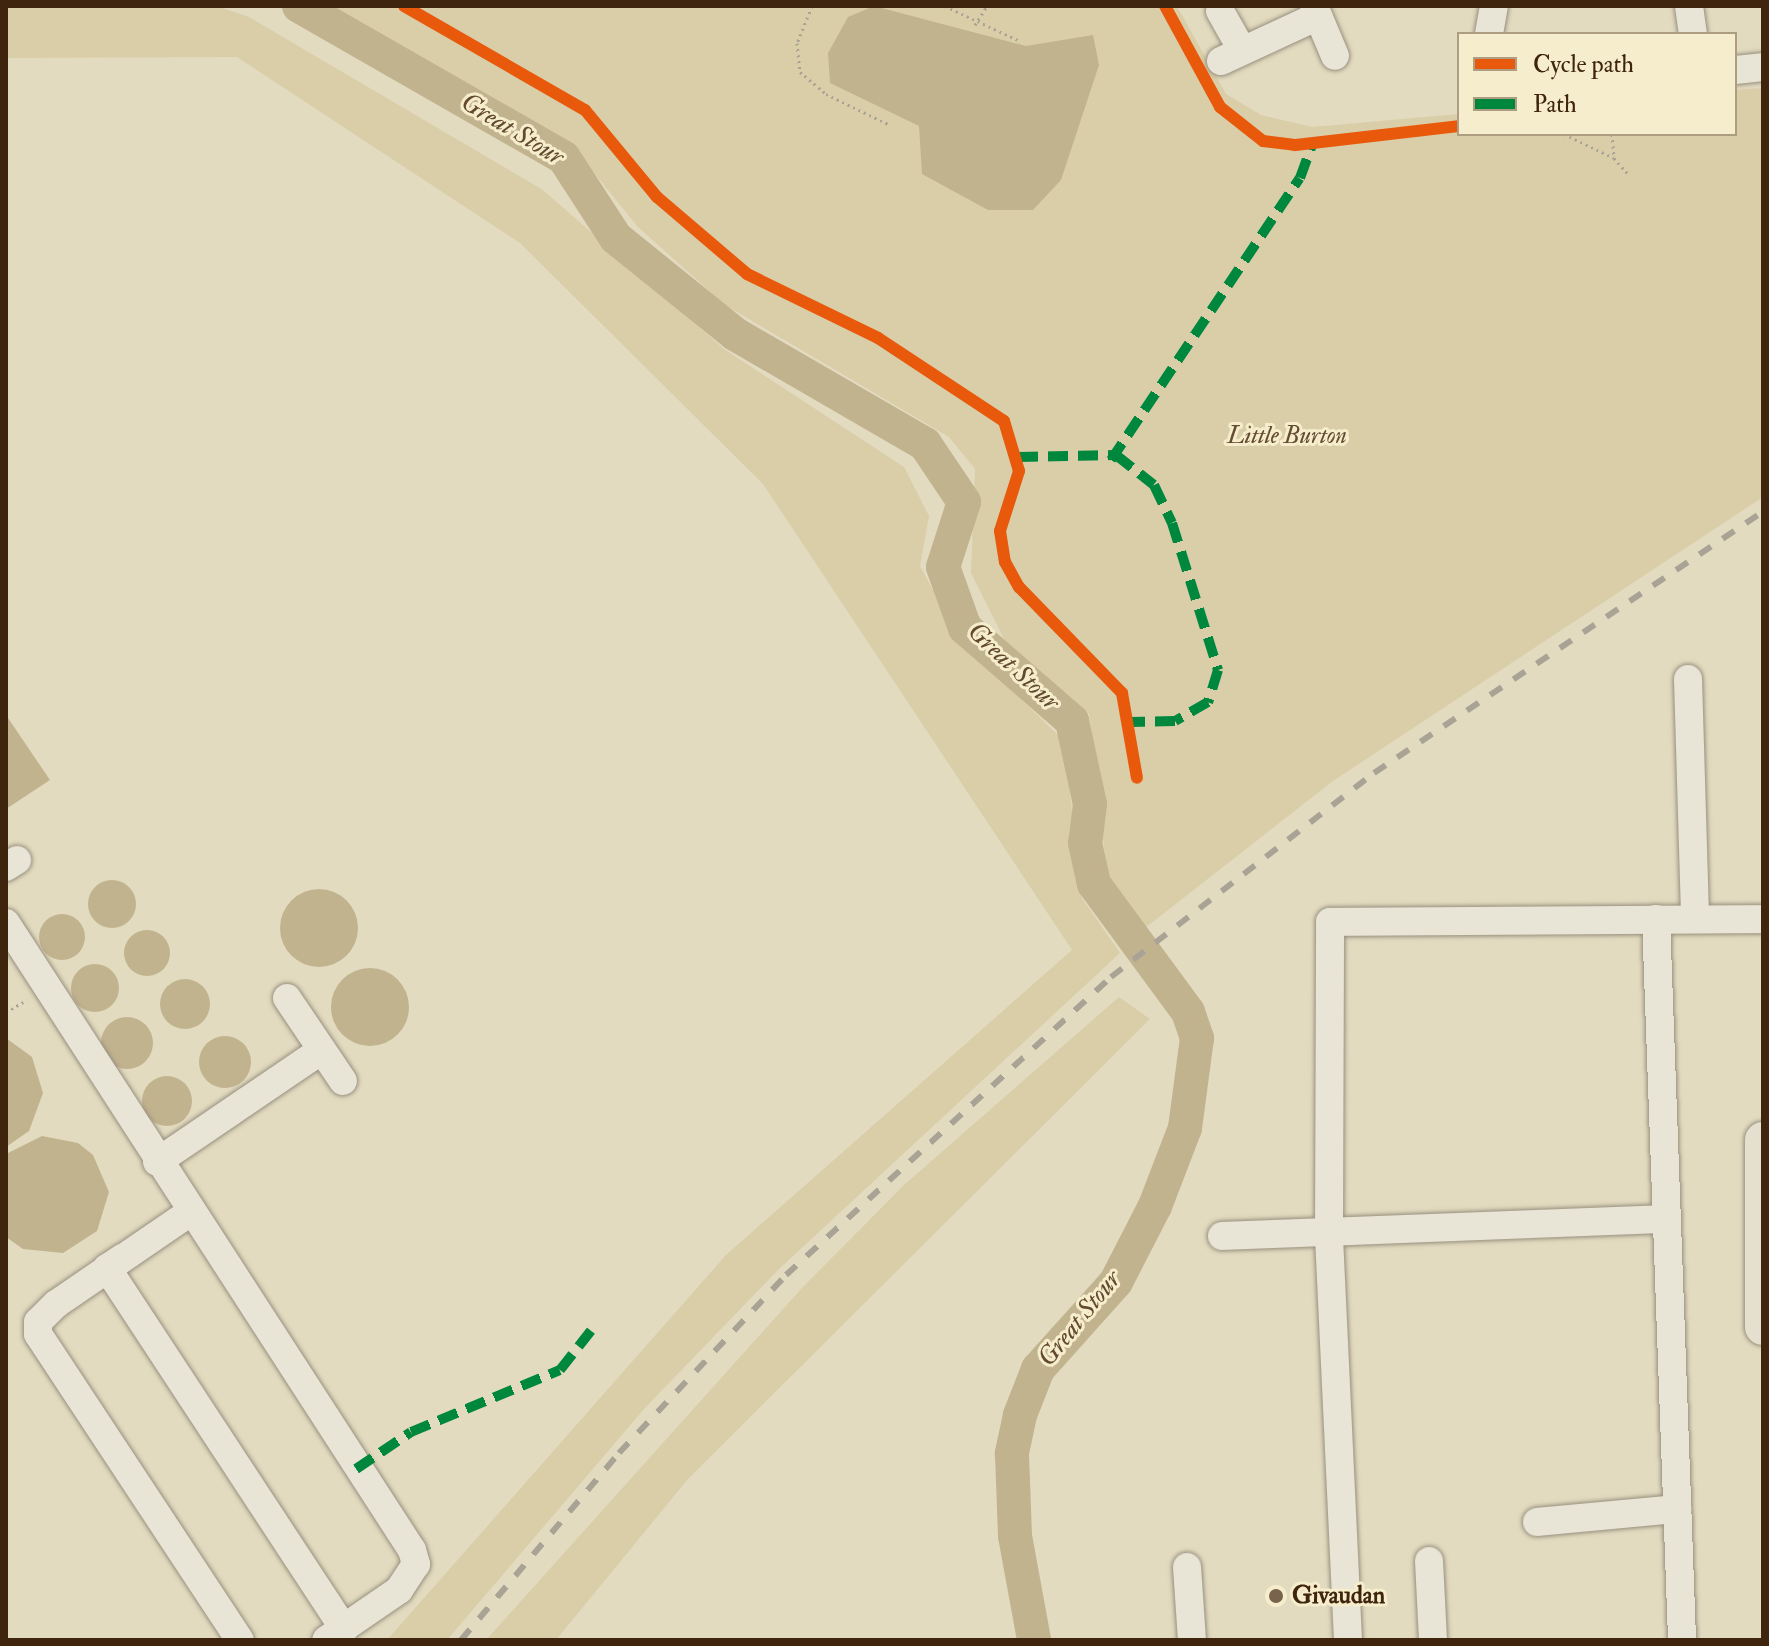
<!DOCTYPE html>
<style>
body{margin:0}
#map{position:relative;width:1769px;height:1646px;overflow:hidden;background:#e3dbc0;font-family:"IM FELL Double Pica",serif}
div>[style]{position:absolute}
.green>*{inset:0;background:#dacea9}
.water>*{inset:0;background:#c2b38f}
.round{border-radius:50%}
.river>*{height:34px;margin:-17px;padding:0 17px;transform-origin:17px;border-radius:17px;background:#c2b38f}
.path>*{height:3px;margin-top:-1.5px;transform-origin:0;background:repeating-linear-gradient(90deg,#a9a396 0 2px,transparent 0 6px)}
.roads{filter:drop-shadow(0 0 2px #98907e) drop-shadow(0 0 2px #98907e)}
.minor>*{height:28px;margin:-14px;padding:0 14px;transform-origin:14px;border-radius:14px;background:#e8e4d6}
.major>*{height:36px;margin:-18px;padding:0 18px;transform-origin:18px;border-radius:18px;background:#e4dfcf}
.rail>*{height:6px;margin-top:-3px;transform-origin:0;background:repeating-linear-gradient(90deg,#a9a396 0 14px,transparent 0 28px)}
.quiet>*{height:10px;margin-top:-5px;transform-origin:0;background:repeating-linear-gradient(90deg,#00873e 0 20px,transparent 0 30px)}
.cycleway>*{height:12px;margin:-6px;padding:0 6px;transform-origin:6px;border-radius:6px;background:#e8590c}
.dots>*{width:22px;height:22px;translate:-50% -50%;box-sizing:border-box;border:4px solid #f6edcd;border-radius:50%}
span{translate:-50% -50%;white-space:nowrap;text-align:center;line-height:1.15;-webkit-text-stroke:6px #f6edcd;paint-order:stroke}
.park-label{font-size:24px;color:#644c30;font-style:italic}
.poi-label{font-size:24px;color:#3f240e;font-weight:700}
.left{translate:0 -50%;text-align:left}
.water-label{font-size:26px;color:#624a2e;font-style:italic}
.frame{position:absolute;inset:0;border:8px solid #3f240e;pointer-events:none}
.legend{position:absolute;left:1457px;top:32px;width:280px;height:104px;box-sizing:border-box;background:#f6edcd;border:2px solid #ad9d81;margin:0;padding:10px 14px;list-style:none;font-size:24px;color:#3f240e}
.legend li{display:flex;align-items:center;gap:16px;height:40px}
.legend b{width:40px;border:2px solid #ad9d81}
</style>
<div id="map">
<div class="green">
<div style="clip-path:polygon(6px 6px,217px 6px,249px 17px,543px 190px,724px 349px,904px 467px,929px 516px,920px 566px,959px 638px,1064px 741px,1082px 898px,1120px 953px,779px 1269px,644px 1409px,447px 1640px,387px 1640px,726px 1255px,1072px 950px,763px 484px,520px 243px,237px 57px,6px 58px)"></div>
<div style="clip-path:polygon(320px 6px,1177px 6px,1226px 94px,1261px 115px,1312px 127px,1459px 114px,1459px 134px,1735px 134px,1735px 90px,1763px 88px,1763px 497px,1333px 781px,1145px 928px,1108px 883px,1089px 714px,1011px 653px,971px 573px,975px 469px,949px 437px,725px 305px,638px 227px,581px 157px)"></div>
<div style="clip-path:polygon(1119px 997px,1150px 1019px,688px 1479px,556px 1640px,486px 1640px,802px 1288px,904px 1185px)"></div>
</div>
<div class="water">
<div style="clip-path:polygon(874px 6px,1026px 46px,1093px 35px,1099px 65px,1061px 180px,1033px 210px,988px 210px,922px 174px,919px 126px,830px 83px,828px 53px,848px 17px)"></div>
<div style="clip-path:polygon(6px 715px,50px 780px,6px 809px)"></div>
<div class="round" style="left:88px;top:880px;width:48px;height:48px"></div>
<div class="round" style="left:280px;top:889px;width:78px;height:78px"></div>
<div class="round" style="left:39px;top:914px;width:46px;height:46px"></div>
<div class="round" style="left:124px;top:930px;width:46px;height:46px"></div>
<div class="round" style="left:71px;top:964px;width:48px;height:48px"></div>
<div class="round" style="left:331px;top:968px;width:78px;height:78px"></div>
<div class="round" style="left:160px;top:979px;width:50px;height:50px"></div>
<div class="round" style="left:101px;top:1017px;width:52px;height:52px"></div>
<div class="round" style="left:199px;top:1036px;width:52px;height:52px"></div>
<div style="clip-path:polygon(6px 1038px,32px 1057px,43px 1093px,29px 1131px,6px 1147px)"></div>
<div class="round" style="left:142px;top:1076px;width:50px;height:50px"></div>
<div style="clip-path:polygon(42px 1136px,78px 1143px,93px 1155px,109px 1192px,97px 1231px,63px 1253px,23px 1249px,6px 1237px,6px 1154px)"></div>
</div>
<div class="river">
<div style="left:299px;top:6px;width:305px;rotate:29.8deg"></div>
<div style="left:564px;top:158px;width:95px;rotate:57deg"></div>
<div style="left:616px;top:238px;width:153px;rotate:38.9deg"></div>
<div style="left:735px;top:334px;width:220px;rotate:30.1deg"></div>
<div style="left:925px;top:444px;width:70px;rotate:56.1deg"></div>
<div style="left:964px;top:502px;width:68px;rotate:107.9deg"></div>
<div style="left:943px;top:567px;width:65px;rotate:70.2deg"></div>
<div style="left:965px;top:628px;width:142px;rotate:41deg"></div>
<div style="left:1072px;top:721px;width:85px;rotate:77.8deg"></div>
<div style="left:1090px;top:804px;width:39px;rotate:97deg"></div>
<div style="left:1085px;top:843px;width:42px;rotate:77.6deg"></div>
<div style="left:1094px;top:884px;width:159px;rotate:53.7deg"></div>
<div style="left:1188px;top:1012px;width:28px;rotate:71deg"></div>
<div style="left:1197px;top:1038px;width:91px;rotate:97.6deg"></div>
<div style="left:1185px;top:1128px;width:84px;rotate:111deg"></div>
<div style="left:1155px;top:1206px;width:85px;rotate:117.2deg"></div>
<div style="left:1116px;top:1282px;width:117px;rotate:131.9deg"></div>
<div style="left:1038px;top:1369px;width:49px;rotate:111.4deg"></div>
<div style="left:1020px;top:1415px;width:40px;rotate:102deg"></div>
<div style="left:1012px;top:1454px;width:82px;rotate:87.9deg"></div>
<div style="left:1015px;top:1536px;width:106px;rotate:79.6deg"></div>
</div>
<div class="path">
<div style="left:812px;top:6px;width:40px;rotate:112deg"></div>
<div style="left:797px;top:43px;width:29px;rotate:84deg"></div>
<div style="left:800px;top:72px;width:34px;rotate:40deg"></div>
<div style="left:826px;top:94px;width:69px;rotate:25.8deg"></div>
<div style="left:945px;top:6px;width:81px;rotate:25deg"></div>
<div style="left:975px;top:25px;width:22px;rotate:-58deg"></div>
<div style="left:1564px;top:134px;width:55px;rotate:25.6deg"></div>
<div style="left:1614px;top:158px;width:21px;rotate:49deg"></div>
<div style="left:1612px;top:134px;width:24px;rotate:85deg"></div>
<div style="left:6px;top:1012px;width:24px;rotate:-30deg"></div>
</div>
<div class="roads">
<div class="minor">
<div style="left:1314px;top:6px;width:54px;rotate:67.2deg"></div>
<div style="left:1689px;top:6px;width:28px;rotate:82deg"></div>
<div style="left:1220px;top:11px;width:45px;rotate:60.6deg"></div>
<div style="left:1489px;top:34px;width:28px;rotate:-80deg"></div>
<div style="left:1221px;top:61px;width:107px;rotate:-24.9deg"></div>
<div style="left:1735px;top:70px;width:28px;rotate:-6deg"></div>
<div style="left:1688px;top:679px;width:239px;rotate:88.3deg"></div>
<div style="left:6px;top:867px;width:13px;rotate:-32deg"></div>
<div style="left:1656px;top:919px;width:721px;rotate:87.93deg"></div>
<div style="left:6px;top:923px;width:747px;rotate:57.08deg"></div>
<div style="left:412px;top:1550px;width:15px;rotate:74deg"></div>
<div style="left:416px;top:1564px;width:31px;rotate:123deg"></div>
<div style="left:399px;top:1590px;width:88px;rotate:145.6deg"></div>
<div style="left:287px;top:998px;width:100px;rotate:56deg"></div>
<div style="left:157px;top:1162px;width:199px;rotate:-34.2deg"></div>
<div style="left:189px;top:1213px;width:161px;rotate:145.6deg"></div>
<div style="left:56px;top:1304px;width:25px;rotate:135deg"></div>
<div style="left:38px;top:1322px;width:12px;rotate:90deg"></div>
<div style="left:38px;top:1334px;width:367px;rotate:56.6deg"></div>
<div style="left:1222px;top:1236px;width:445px;rotate:-2.2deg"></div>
<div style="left:122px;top:1258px;width:18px;rotate:146deg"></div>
<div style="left:107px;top:1268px;width:432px;rotate:56.7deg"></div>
<div style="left:1537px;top:1522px;width:141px;rotate:-5.3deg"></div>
<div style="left:1429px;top:1561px;width:79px;rotate:87.1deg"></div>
<div style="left:1187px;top:1567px;width:73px;rotate:86.1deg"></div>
<div style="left:1348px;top:1640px;width:409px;rotate:-92.7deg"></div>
<div style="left:1329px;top:1231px;width:309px;rotate:-89.8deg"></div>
<div style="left:1330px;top:922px;width:433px;rotate:-0.4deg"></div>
</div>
<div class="major">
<div style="left:1763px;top:1140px;width:187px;rotate:90deg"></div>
</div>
</div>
<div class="rail">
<div style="left:461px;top:1640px;width:245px;rotate:-49.8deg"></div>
<div style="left:619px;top:1453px;width:244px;rotate:-46.8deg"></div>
<div style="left:786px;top:1275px;width:441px;rotate:-42.5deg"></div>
<div style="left:1111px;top:977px;width:333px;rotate:-37.8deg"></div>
<div style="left:1374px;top:773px;width:468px;rotate:-33.9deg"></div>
</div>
<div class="quiet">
<div style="left:1018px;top:457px;width:98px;rotate:-1.2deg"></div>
<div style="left:1116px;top:455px;width:48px;rotate:38.3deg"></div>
<div style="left:1154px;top:485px;width:42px;rotate:64.7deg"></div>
<div style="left:1172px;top:523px;width:154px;rotate:72.6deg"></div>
<div style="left:1218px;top:670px;width:34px;rotate:107deg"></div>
<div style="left:1208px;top:702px;width:38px;rotate:150deg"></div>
<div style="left:1175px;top:721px;width:44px;rotate:178.7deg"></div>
<div style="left:1111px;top:460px;width:339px;rotate:-56.2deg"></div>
<div style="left:1300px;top:178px;width:38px;rotate:-70deg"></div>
<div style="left:356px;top:1469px;width:66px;rotate:-33.9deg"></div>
<div style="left:411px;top:1432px;width:161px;rotate:-22.6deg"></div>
<div style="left:560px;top:1370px;width:53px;rotate:-51.8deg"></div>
</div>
<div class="cycleway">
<div style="left:404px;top:6px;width:209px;rotate:29.9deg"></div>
<div style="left:585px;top:110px;width:113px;rotate:50.4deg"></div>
<div style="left:657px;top:197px;width:118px;rotate:40.5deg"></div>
<div style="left:747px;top:274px;width:146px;rotate:26deg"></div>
<div style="left:878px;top:338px;width:151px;rotate:33.4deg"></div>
<div style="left:1004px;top:421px;width:52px;rotate:73.3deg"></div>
<div style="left:1019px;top:471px;width:63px;rotate:107.6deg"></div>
<div style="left:1000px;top:531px;width:31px;rotate:81deg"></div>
<div style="left:1005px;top:562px;width:29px;rotate:61deg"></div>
<div style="left:1019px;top:587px;width:148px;rotate:45.8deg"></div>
<div style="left:1122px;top:693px;width:86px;rotate:80deg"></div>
<div style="left:1165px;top:6px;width:115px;rotate:61.4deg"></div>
<div style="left:1220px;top:107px;width:55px;rotate:38.3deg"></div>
<div style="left:1263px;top:141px;width:32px;rotate:7deg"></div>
<div style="left:1295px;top:145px;width:165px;rotate:-6.6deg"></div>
</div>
<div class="dots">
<div style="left:1276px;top:1596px;background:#78644c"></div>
</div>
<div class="park-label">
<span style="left:1287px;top:436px">Little Burton</span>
</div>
<div class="poi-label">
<span class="left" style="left:1292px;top:1596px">Givaudan</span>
</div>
<div class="water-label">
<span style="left:512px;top:130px;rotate:31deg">Great Stour</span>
<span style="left:1013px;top:667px;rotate:43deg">Great Stour</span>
<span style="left:1080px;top:1319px;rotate:-51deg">Great Stour</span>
</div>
<div class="frame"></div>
<ul class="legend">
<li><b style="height:10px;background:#e8590c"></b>Cycle path</li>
<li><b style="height:10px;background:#00873e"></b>Path</li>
</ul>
</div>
